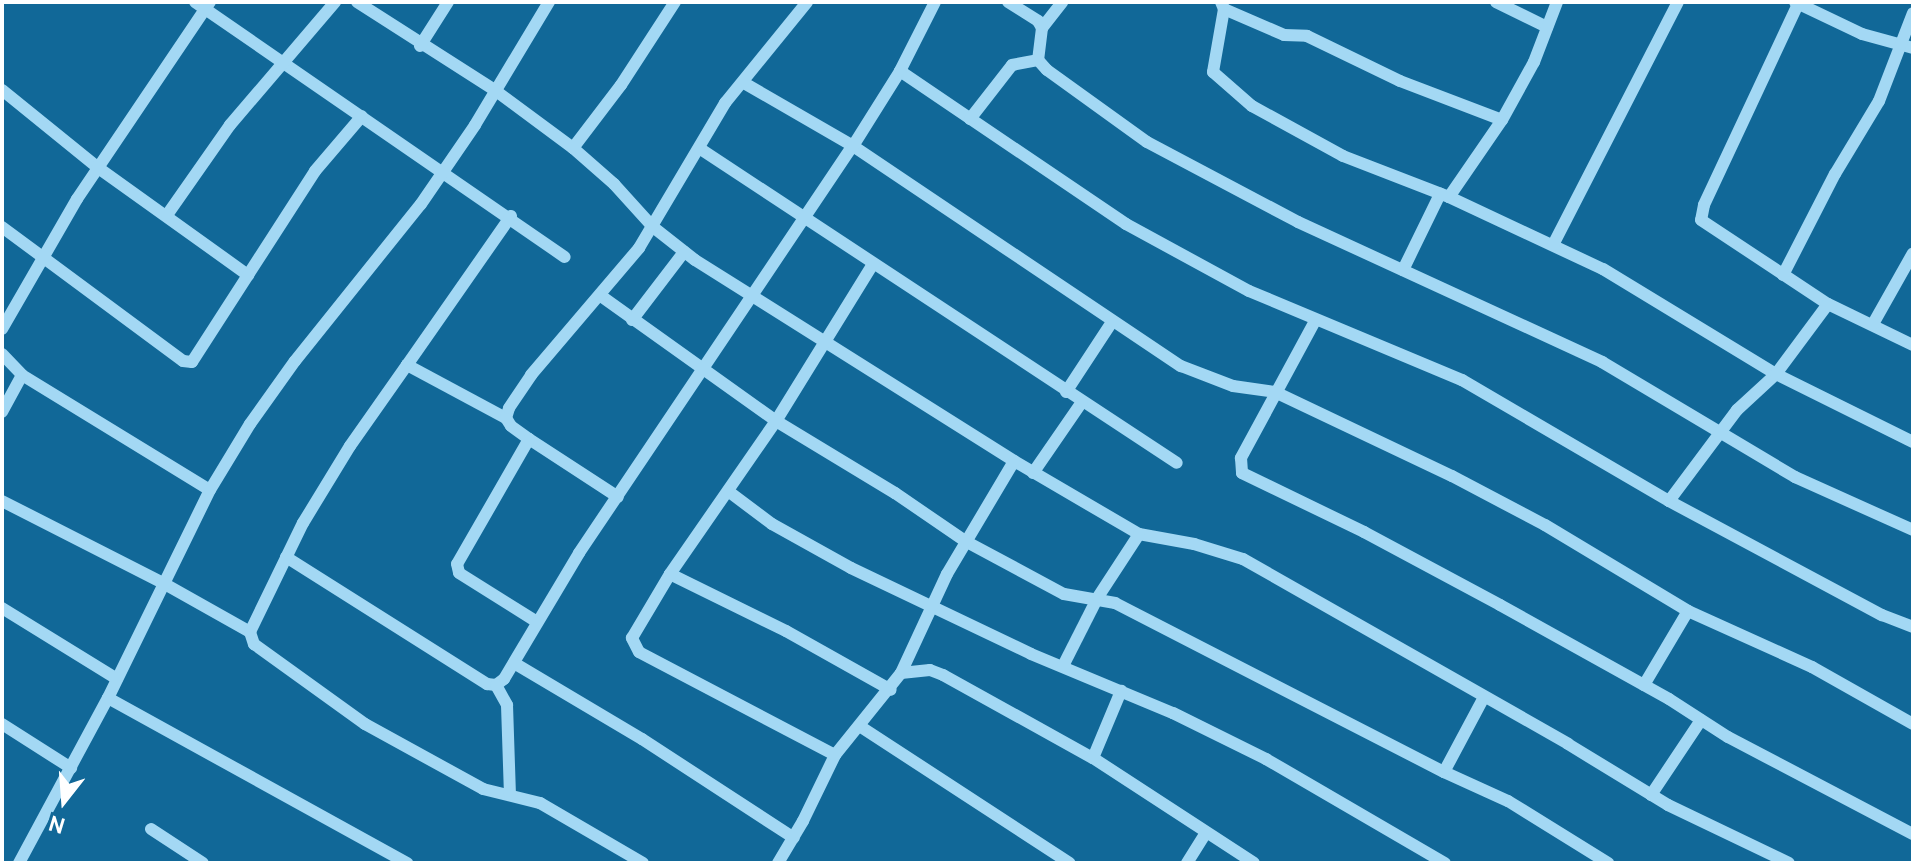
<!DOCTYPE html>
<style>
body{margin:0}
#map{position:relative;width:1915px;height:865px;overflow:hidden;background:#116898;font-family:Cabin,sans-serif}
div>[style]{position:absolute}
.minor>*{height:12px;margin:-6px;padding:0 6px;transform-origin:6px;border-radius:6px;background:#a3d8f4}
span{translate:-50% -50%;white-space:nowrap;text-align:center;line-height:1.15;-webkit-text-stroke:6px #116898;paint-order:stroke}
.frame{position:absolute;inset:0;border:4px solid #fff;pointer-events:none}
.north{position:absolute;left:24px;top:761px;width:80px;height:80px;-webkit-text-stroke:6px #116898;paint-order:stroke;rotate:197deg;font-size:22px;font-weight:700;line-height:32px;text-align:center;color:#fff}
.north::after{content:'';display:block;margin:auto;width:28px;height:36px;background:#fff;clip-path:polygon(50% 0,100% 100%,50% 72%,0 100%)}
</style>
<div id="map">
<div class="minor">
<div style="left:195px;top:2px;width:449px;rotate:34.6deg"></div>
<div style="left:357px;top:2px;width:165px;rotate:32.6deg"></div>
<div style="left:496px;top:91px;width:96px;rotate:36.5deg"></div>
<div style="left:573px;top:148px;width:55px;rotate:41.3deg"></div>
<div style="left:614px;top:184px;width:58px;rotate:47.8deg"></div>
<div style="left:653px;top:227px;width:53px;rotate:38.2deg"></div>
<div style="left:695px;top:260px;width:377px;rotate:32.2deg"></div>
<div style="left:1014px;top:461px;width:145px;rotate:30.3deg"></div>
<div style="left:1139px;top:534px;width:56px;rotate:10.3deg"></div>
<div style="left:1194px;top:544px;width:51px;rotate:17deg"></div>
<div style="left:1243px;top:559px;width:374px;rotate:29.6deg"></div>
<div style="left:1568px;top:744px;width:117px;rotate:31.4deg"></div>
<div style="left:1668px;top:805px;width:134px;rotate:25.6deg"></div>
<div style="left:1008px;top:2px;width:36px;rotate:32deg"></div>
<div style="left:1038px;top:21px;width:8px;rotate:60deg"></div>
<div style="left:1042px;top:28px;width:32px;rotate:97deg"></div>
<div style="left:1038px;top:60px;width:13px;rotate:48deg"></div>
<div style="left:1047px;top:70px;width:123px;rotate:35.8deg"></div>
<div style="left:1147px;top:142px;width:171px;rotate:27.9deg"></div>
<div style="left:1298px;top:222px;width:335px;rotate:24.7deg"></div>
<div style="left:1602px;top:362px;width:225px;rotate:30.8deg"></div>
<div style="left:1795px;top:477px;width:129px;rotate:24.2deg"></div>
<div style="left:1221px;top:2px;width:8px;rotate:67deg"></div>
<div style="left:1224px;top:9px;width:64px;rotate:99.9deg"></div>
<div style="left:1213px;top:72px;width:52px;rotate:41.1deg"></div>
<div style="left:1252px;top:106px;width:104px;rotate:28.8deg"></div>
<div style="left:1343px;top:156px;width:114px;rotate:21.1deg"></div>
<div style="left:1449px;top:197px;width:170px;rotate:25.1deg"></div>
<div style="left:1603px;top:269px;width:202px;rotate:31.3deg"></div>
<div style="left:1776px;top:374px;width:153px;rotate:26.4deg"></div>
<div style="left:1496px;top:2px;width:57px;rotate:26.1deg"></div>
<div style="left:1795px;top:2px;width:74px;rotate:25.5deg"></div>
<div style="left:1862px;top:34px;width:53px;rotate:15.4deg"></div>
<div style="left:1799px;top:2px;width:224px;rotate:115.1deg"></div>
<div style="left:1704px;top:205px;width:15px;rotate:101deg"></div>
<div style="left:1701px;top:220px;width:152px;rotate:33.5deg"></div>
<div style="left:1828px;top:304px;width:94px;rotate:25.8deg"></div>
<div style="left:1224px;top:9px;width:65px;rotate:23.4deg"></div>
<div style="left:1284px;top:35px;width:23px;rotate:2deg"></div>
<div style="left:1307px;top:36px;width:103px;rotate:25.8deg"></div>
<div style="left:1400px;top:81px;width:109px;rotate:20.9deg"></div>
<div style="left:1042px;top:28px;width:33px;rotate:-52deg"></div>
<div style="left:420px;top:46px;width:52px;rotate:-57.5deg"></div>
<div style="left:900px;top:71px;width:273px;rotate:34.1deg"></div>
<div style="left:1126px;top:224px;width:140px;rotate:28.6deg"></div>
<div style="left:1249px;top:291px;width:231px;rotate:22.7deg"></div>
<div style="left:1462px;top:380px;width:240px;rotate:30.3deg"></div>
<div style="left:1669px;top:501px;width:242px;rotate:28.2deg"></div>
<div style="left:1882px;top:615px;width:33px;rotate:21deg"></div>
<div style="left:744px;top:83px;width:126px;rotate:30deg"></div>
<div style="left:853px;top:146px;width:395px;rotate:33.9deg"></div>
<div style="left:1181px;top:366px;width:56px;rotate:21deg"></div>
<div style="left:1233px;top:386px;width:42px;rotate:8.1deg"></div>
<div style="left:1275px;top:392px;width:196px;rotate:25.4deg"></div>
<div style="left:1452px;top:476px;width:105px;rotate:27.8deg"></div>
<div style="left:1545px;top:525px;width:167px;rotate:31deg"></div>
<div style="left:1688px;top:611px;width:136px;rotate:24.3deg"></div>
<div style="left:1812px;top:667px;width:116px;rotate:29.4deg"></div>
<div style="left:2px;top:90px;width:122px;rotate:39deg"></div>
<div style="left:97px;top:167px;width:186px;rotate:35.6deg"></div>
<div style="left:970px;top:119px;width:68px;rotate:-52.1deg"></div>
<div style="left:1012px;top:65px;width:26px;rotate:-11deg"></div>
<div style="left:573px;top:148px;width:79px;rotate:-52.7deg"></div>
<div style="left:621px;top:85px;width:99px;rotate:-57deg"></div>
<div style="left:699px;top:148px;width:572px;rotate:33.38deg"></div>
<div style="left:1449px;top:197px;width:93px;rotate:-55.5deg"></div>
<div style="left:1502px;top:120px;width:66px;rotate:-61.1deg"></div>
<div style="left:1534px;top:62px;width:64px;rotate:-69deg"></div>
<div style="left:167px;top:215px;width:110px;rotate:-55deg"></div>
<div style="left:230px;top:125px;width:162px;rotate:-49.5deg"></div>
<div style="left:511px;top:216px;width:182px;rotate:124.9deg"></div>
<div style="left:407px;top:365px;width:112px;rotate:28.2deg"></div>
<div style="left:506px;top:418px;width:9px;rotate:58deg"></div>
<div style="left:511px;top:426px;width:22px;rotate:36deg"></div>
<div style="left:529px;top:439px;width:106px;rotate:33.1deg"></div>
<div style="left:2px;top:227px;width:225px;rotate:36.5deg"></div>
<div style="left:183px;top:361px;width:9px;rotate:6deg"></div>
<div style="left:192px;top:362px;width:227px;rotate:-57.2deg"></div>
<div style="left:315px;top:171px;width:72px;rotate:-49.5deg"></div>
<div style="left:1553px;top:245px;width:273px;rotate:-62.8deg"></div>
<div style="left:1403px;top:270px;width:85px;rotate:-64deg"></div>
<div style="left:1783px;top:275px;width:114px;rotate:-62.8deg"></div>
<div style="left:1835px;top:174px;width:85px;rotate:-58.9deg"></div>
<div style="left:1879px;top:101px;width:94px;rotate:-68.9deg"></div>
<div style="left:601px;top:296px;width:215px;rotate:35.5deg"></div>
<div style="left:776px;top:421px;width:139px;rotate:31.2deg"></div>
<div style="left:895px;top:493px;width:85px;rotate:34.4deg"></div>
<div style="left:965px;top:541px;width:112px;rotate:28.2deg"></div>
<div style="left:1064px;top:594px;width:52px;rotate:10deg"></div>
<div style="left:1115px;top:603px;width:370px;rotate:27.2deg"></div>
<div style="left:1444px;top:772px;width:70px;rotate:24.4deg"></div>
<div style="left:1508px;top:801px;width:118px;rotate:31.8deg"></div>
<div style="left:632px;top:320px;width:86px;rotate:-52.6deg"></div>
<div style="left:1315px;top:321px;width:156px;rotate:118.4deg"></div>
<div style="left:1241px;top:458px;width:15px;rotate:86deg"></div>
<div style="left:1242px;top:473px;width:136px;rotate:25.8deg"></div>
<div style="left:1364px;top:532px;width:154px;rotate:28.2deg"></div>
<div style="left:1500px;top:605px;width:193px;rotate:29.1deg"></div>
<div style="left:1669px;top:699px;width:70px;rotate:32.8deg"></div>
<div style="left:1728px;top:737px;width:209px;rotate:27.7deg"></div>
<div style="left:1873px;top:324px;width:81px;rotate:-60.6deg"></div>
<div style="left:2px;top:329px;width:150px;rotate:-60deg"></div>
<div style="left:77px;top:199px;width:238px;rotate:-56deg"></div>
<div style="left:2px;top:354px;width:29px;rotate:46deg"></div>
<div style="left:22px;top:375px;width:220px;rotate:31.5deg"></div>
<div style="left:1066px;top:392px;width:84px;rotate:-56.7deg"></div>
<div style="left:2px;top:412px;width:42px;rotate:-61.6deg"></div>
<div style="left:506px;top:418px;width:10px;rotate:-73deg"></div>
<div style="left:509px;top:408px;width:40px;rotate:-56deg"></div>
<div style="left:531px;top:375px;width:167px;rotate:-49.6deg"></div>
<div style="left:639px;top:248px;width:169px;rotate:-59.3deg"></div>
<div style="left:725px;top:103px;width:130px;rotate:-50.9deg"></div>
<div style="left:529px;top:439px;width:144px;rotate:119.9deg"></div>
<div style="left:457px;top:564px;width:9px;rotate:77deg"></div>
<div style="left:459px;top:573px;width:92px;rotate:32.1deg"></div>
<div style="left:1033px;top:473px;width:86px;rotate:-55.4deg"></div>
<div style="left:728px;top:491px;width:55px;rotate:36.9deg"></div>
<div style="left:772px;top:524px;width:90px;rotate:29.1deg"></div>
<div style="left:851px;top:568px;width:199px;rotate:25.5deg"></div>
<div style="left:1031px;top:654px;width:154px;rotate:22.6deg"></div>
<div style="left:1173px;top:713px;width:104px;rotate:26.3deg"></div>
<div style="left:1266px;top:759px;width:207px;rotate:30.2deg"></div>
<div style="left:2px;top:501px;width:181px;rotate:27deg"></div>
<div style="left:163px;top:583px;width:100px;rotate:29.4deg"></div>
<div style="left:250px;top:632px;width:13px;rotate:72deg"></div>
<div style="left:254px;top:644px;width:137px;rotate:35.8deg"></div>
<div style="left:365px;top:724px;width:135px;rotate:28.8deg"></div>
<div style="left:483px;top:789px;width:59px;rotate:13.8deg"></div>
<div style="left:540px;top:803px;width:119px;rotate:30.2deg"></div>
<div style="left:1669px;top:501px;width:114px;rotate:-53.2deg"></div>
<div style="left:1737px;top:410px;width:53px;rotate:-42.7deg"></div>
<div style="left:1776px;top:374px;width:87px;rotate:-53.4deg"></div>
<div style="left:286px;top:557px;width:238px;rotate:32.3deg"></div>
<div style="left:487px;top:684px;width:9px;rotate:6deg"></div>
<div style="left:496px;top:685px;width:10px;rotate:-37deg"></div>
<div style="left:504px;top:679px;width:147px;rotate:-59.2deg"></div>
<div style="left:579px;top:553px;width:491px;rotate:-56.1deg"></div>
<div style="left:853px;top:146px;width:89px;rotate:-57.9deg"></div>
<div style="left:900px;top:71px;width:77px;rotate:-63.1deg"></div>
<div style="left:670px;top:574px;width:129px;rotate:26.2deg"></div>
<div style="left:786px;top:631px;width:120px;rotate:29.3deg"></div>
<div style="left:2px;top:608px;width:135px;rotate:31.7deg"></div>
<div style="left:250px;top:632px;width:121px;rotate:-64.1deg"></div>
<div style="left:303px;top:523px;width:90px;rotate:-58.6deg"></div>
<div style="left:350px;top:446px;width:99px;rotate:-54.9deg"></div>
<div style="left:514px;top:663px;width:149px;rotate:30.7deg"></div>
<div style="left:642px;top:739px;width:181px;rotate:33.1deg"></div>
<div style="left:1063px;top:666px;width:77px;rotate:-63.1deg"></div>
<div style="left:1098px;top:597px;width:75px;rotate:-56.9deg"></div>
<div style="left:901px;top:673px;width:29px;rotate:-6deg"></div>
<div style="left:930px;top:670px;width:14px;rotate:21deg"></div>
<div style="left:943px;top:675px;width:171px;rotate:29deg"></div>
<div style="left:1093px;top:758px;width:192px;rotate:33.1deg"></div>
<div style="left:496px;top:685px;width:23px;rotate:61deg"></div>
<div style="left:507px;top:705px;width:90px;rotate:88.1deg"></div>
<div style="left:1644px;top:685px;width:86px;rotate:-59.3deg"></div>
<div style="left:108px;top:698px;width:342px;rotate:28.9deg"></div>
<div style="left:2px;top:724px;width:82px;rotate:32.5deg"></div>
<div style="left:861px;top:727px;width:249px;rotate:33.1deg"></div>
<div style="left:835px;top:755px;width:221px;rotate:-152.3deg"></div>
<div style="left:639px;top:652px;width:16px;rotate:-117deg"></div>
<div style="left:632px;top:638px;width:74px;rotate:-59.3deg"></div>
<div style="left:670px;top:574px;width:186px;rotate:-55.3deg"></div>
<div style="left:776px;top:421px;width:185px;rotate:-58.3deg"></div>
<div style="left:1093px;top:758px;width:73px;rotate:-67.3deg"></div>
<div style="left:1444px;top:772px;width:85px;rotate:-61.9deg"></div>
<div style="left:1651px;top:795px;width:90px;rotate:-56.3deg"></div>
<div style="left:151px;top:829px;width:62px;rotate:33.2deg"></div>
<div style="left:19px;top:863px;width:187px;rotate:-61.7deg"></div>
<div style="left:108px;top:698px;width:232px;rotate:-63.9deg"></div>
<div style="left:210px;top:490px;width:77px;rotate:-58.8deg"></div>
<div style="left:250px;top:424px;width:77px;rotate:-54.5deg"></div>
<div style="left:295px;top:361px;width:201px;rotate:-51.3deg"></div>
<div style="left:421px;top:204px;width:96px;rotate:-55.6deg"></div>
<div style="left:475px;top:125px;width:144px;rotate:-59deg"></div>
<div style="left:778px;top:863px;width:49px;rotate:-59.2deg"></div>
<div style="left:803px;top:821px;width:73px;rotate:-64.1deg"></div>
<div style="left:835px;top:755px;width:105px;rotate:-51.2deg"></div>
<div style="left:901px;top:673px;width:109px;rotate:-65.1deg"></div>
<div style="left:947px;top:574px;width:131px;rotate:-59.3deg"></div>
<div style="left:1187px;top:863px;width:36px;rotate:-58deg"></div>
</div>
<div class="frame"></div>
<div class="north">N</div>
</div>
